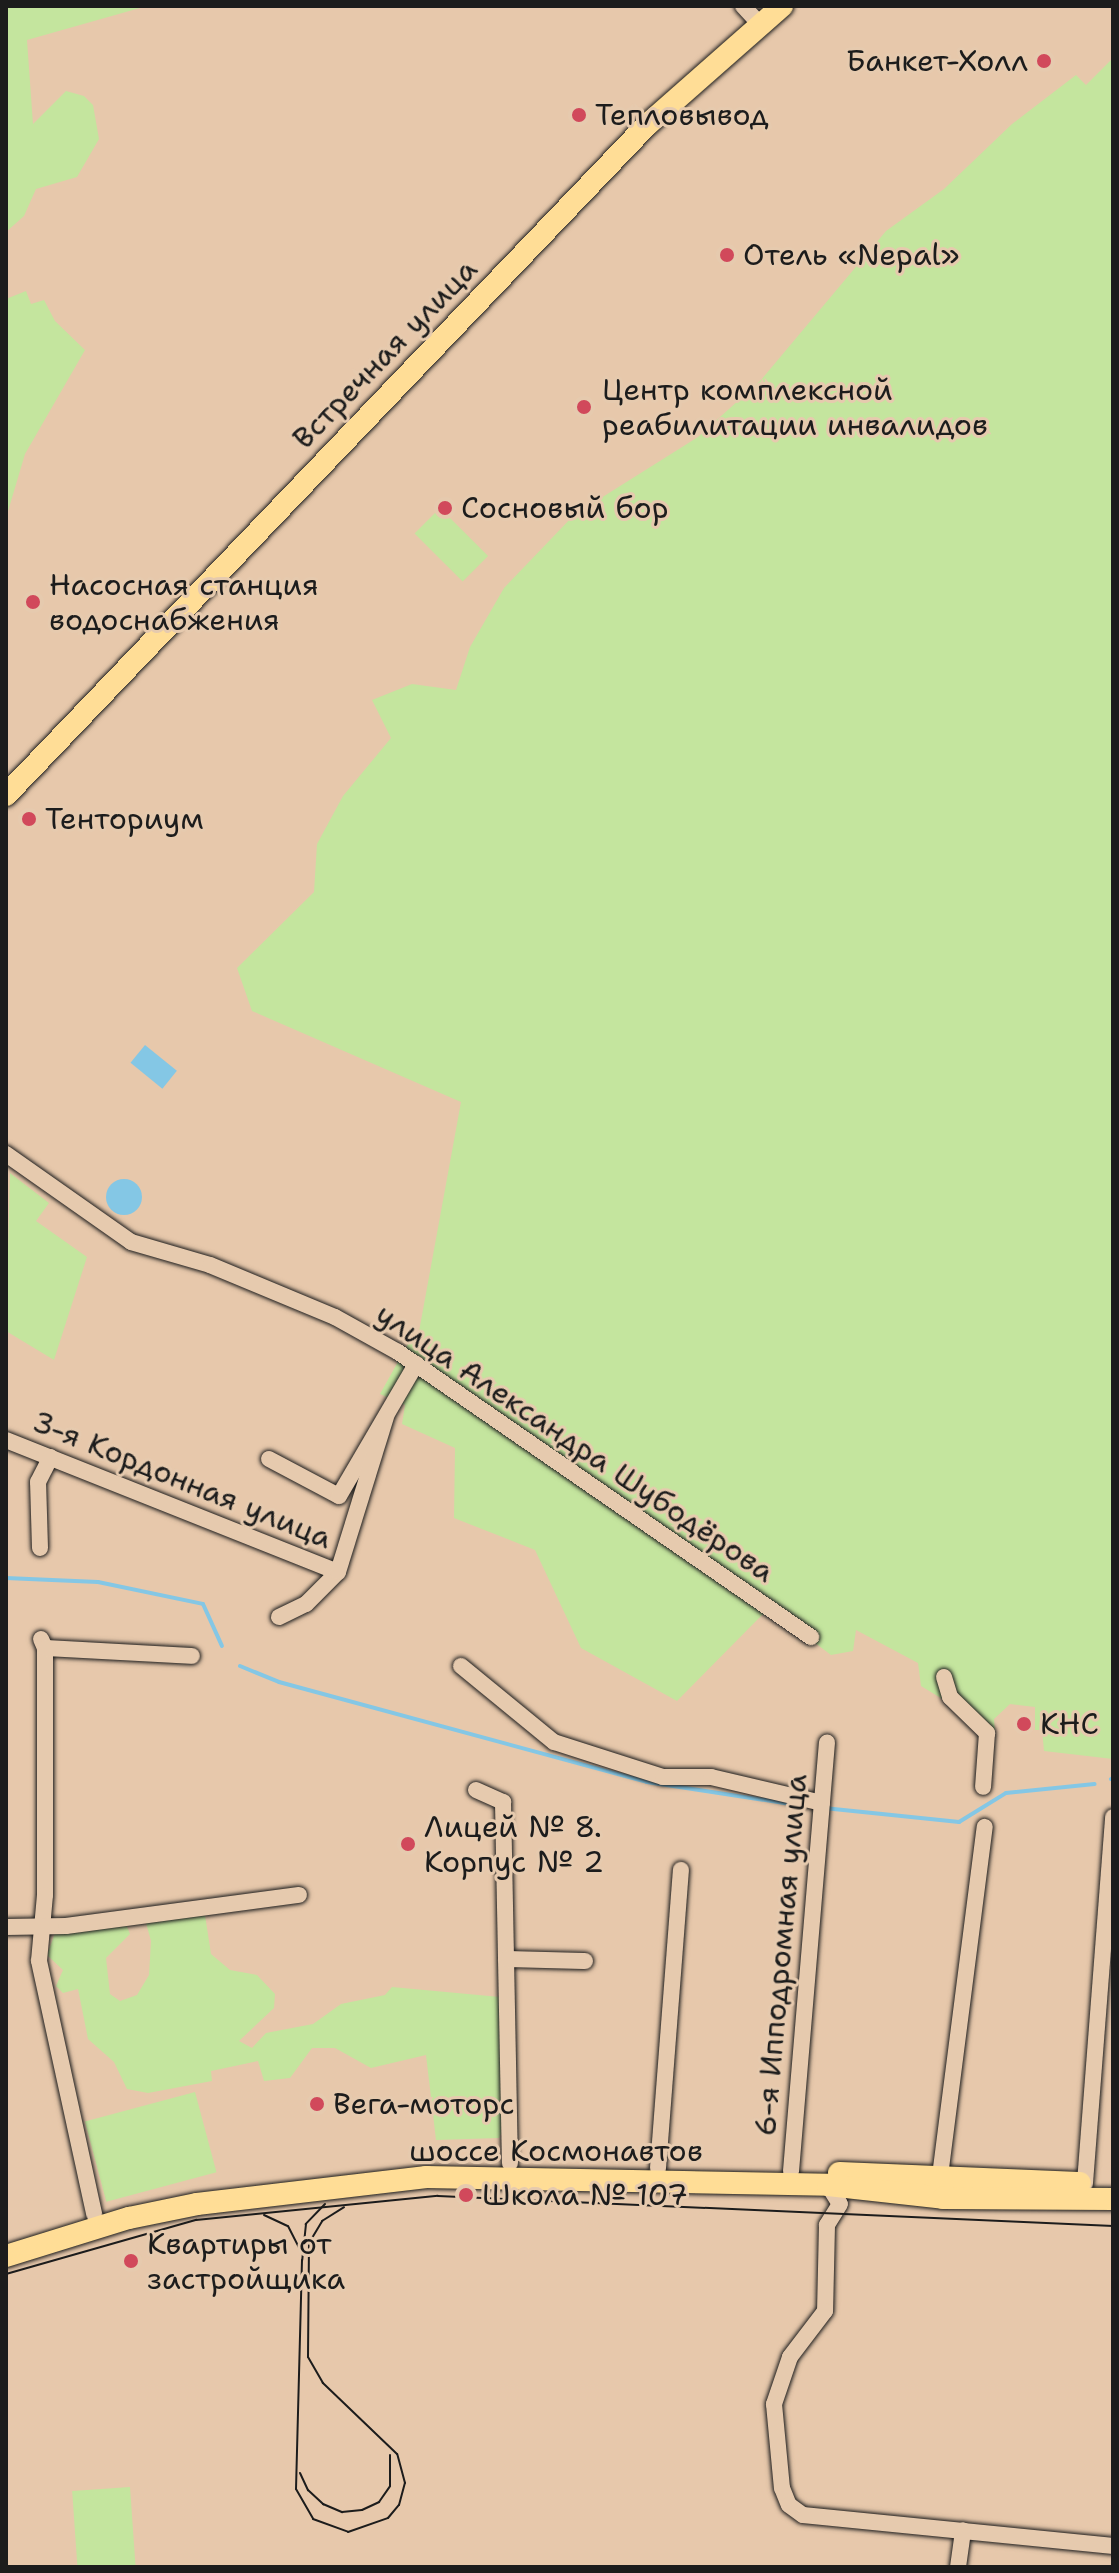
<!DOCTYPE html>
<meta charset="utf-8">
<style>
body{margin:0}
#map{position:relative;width:1119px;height:2573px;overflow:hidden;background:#e7c8ab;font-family:"Shantell Sans",sans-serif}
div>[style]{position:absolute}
.green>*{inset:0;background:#c4e59e;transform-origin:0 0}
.water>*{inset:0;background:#84c7e5;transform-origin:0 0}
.round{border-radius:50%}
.stream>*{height:4px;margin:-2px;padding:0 2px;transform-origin:2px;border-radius:2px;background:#84c7e5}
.roads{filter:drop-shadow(0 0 2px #1c1c1c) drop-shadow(0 0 2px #1c1c1c)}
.minor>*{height:16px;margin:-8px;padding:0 8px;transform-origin:8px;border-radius:8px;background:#e6caae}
.major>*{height:22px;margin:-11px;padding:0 11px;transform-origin:11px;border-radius:11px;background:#ffdd96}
.tram>*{height:2px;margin:-1px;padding:0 1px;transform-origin:1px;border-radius:1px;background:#1c1c1c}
.dots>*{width:22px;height:22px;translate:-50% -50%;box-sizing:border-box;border:4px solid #e6caae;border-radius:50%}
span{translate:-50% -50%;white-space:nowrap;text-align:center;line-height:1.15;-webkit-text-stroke:6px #e6caae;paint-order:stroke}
.poi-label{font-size:30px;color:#1c1c1c}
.right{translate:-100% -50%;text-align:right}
.left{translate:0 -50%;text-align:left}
.street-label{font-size:30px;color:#1c1c1c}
.frame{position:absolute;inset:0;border:8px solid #1c1c1c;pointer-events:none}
</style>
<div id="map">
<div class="green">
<div style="clip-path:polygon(6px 6px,147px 6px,27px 40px,33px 124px,66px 91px,84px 96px,93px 105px,99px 139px,77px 177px,36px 189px,24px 216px,6px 232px)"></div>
<div style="clip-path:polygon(1113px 58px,1113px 1759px,1044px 1751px,1042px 1730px,1035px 1730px,1035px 1707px,1010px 1704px,994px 1719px,995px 1731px,921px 1686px,918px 1663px,856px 1630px,853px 1651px,831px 1655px,774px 1612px,762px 1615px,677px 1701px,581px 1648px,535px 1550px,454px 1518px,455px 1448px,402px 1424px,405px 1405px,380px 1394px,413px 1335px,418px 1337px,461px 1102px,252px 1011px,237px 968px,314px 892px,317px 844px,343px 796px,391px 738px,372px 700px,412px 684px,456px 690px,470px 647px,504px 588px,574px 515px,698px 437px,761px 380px,886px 231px,944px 189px,1012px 124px,1076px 75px,1086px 85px)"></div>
<div style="clip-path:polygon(26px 291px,31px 304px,44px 300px,55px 321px,85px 350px,25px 454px,6px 518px,6px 299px)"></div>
<div style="left:440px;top:508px;width:68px;height:36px;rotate:45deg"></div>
<div style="clip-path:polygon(10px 1173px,49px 1203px,36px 1221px,87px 1257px,54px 1360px,6px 1331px)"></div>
<div style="clip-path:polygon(205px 1915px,211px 1954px,230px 1970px,257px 1975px,275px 1994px,274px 2008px,239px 2041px,252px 2048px,266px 2033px,313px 2024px,341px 2004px,385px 1995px,392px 1987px,500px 1997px,504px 2127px,499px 2138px,436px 2140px,426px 2055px,371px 2068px,335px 2048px,312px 2048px,290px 2078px,264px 2081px,258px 2061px,211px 2071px,212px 2081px,148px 2093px,127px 2089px,114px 2062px,88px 2039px,78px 1989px,63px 1993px,56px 1986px,63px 1970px,47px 1955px,55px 1933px,125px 1922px,130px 1934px,106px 1958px,110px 1994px,120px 2001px,137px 1995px,149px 1975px,151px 1941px,146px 1923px)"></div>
<div style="left:195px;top:2092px;width:83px;height:114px;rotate:75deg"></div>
<div style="left:130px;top:2487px;width:80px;height:58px;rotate:86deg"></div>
</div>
<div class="water">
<div style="left:145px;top:1045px;width:41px;height:23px;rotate:39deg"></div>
<div class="round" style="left:106px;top:1179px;width:36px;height:36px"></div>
</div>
<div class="stream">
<div style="left:6px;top:1578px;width:92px;rotate:2.5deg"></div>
<div style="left:98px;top:1582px;width:107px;rotate:11.8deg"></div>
<div style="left:203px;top:1604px;width:46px;rotate:65.7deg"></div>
<div style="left:240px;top:1666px;width:42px;rotate:22.3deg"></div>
<div style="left:279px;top:1682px;width:381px;rotate:15.2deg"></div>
<div style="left:647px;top:1782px;width:158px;rotate:8.7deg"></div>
<div style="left:1111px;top:1779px;width:2px;rotate:-27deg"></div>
<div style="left:824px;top:1808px;width:136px;rotate:5.9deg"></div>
<div style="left:959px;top:1822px;width:55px;rotate:-31.7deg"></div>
<div style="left:1006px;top:1793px;width:89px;rotate:-5.8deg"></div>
</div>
<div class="roads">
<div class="minor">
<div style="left:743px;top:6px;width:23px;rotate:47deg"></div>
<div style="left:6px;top:1154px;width:153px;rotate:35.1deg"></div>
<div style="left:131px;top:1242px;width:82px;rotate:16.2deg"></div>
<div style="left:210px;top:1265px;width:135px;rotate:22.6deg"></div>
<div style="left:335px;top:1317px;width:72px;rotate:29.1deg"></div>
<div style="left:398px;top:1352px;width:502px;rotate:34.61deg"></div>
<div style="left:6px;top:1440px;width:357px;rotate:21.7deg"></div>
<div style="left:269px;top:1459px;width:79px;rotate:27.9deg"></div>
<div style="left:339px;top:1496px;width:153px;rotate:-59.7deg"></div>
<div style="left:40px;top:1548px;width:66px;rotate:-91.7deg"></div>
<div style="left:38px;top:1482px;width:28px;rotate:-63deg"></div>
<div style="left:279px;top:1617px;width:30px;rotate:-26deg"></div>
<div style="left:306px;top:1604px;width:45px;rotate:-45deg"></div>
<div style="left:338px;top:1572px;width:162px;rotate:-72.8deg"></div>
<div style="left:41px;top:1639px;width:10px;rotate:66deg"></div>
<div style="left:45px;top:1648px;width:247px;rotate:90deg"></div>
<div style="left:45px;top:1895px;width:66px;rotate:95.2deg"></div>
<div style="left:39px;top:1961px;width:259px;rotate:77.7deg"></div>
<div style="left:45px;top:1648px;width:147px;rotate:3.1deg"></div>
<div style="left:461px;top:1666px;width:120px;rotate:39.3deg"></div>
<div style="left:554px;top:1742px;width:114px;rotate:17.8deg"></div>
<div style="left:663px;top:1777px;width:48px"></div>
<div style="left:711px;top:1777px;width:114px;rotate:13.2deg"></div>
<div style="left:944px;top:1677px;width:21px;rotate:73deg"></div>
<div style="left:950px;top:1697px;width:52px;rotate:44.2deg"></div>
<div style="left:987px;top:1733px;width:54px;rotate:94.2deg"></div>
<div style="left:476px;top:1790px;width:30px;rotate:24deg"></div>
<div style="left:503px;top:1802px;width:361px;rotate:88.9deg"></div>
<div style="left:6px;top:1927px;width:60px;rotate:-1deg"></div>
<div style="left:66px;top:1926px;width:235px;rotate:-7.6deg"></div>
<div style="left:506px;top:1959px;width:79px;rotate:1.5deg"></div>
<div style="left:658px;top:2168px;width:299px;rotate:-85.6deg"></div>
<div style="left:791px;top:2171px;width:430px;rotate:-85.2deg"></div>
<div style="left:940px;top:2176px;width:352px;rotate:-82.7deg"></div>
<div style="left:1085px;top:2183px;width:367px;rotate:-85.6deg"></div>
<div style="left:828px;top:2185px;width:22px;rotate:58deg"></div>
<div style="left:840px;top:2204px;width:25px;rotate:122deg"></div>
<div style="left:827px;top:2225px;width:86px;rotate:91.3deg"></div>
<div style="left:825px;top:2311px;width:58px;rotate:127.3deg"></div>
<div style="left:790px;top:2357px;width:50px;rotate:108.8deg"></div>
<div style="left:774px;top:2404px;width:84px;rotate:84.6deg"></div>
<div style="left:782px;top:2488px;width:18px;rotate:68deg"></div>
<div style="left:789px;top:2505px;width:17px;rotate:36deg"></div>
<div style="left:803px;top:2515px;width:312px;rotate:5.7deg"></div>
<div style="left:958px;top:2567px;width:37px;rotate:-82deg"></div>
</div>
<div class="major">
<div style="left:6px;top:795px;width:927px;rotate:-46.27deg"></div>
<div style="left:647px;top:125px;width:180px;rotate:-41.4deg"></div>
<div style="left:839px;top:2173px;width:241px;rotate:2.4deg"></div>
<div style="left:6px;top:2256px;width:129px;rotate:-17.2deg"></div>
<div style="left:129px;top:2218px;width:69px;rotate:-11.6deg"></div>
<div style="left:197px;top:2204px;width:231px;rotate:-6.7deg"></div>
<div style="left:426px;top:2177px;width:402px;rotate:1.1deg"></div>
<div style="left:828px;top:2185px;width:116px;rotate:6.4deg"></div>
<div style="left:943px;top:2198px;width:170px;rotate:0.3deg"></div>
</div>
</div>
<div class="tram">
<div style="left:325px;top:2204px;width:28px;rotate:134deg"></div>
<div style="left:306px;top:2224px;width:36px;rotate:96deg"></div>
<div style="left:302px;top:2260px;width:229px;rotate:91.5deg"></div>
<div style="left:296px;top:2489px;width:34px;rotate:60deg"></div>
<div style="left:313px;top:2519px;width:37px;rotate:20deg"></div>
<div style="left:348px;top:2532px;width:42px;rotate:-19.3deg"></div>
<div style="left:388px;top:2518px;width:17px;rotate:-50deg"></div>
<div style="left:399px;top:2505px;width:23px;rotate:-75deg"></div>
<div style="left:405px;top:2483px;width:30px;rotate:-105deg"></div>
<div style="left:397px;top:2454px;width:103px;rotate:-136.2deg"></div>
<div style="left:323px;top:2383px;width:30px;rotate:-120deg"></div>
<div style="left:308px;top:2357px;width:114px;rotate:-89.5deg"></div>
<div style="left:309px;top:2243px;width:26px;rotate:-59deg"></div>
<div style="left:322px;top:2221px;width:26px;rotate:-32deg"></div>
<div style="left:264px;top:2215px;width:26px;rotate:25deg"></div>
<div style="left:288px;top:2226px;width:29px;rotate:63deg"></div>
<div style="left:6px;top:2274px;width:198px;rotate:-15.9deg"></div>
<div style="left:196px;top:2220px;width:243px;rotate:-5.7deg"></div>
<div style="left:438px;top:2196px;width:676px;rotate:2.54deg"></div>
<div style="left:300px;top:2473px;width:19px;rotate:65deg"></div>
<div style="left:308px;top:2490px;width:21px;rotate:43deg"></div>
<div style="left:323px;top:2504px;width:21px;rotate:23deg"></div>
<div style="left:342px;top:2512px;width:20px;rotate:-6deg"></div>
<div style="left:362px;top:2510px;width:19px;rotate:-25deg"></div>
<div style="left:379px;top:2502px;width:19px;rotate:-55deg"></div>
<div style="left:390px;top:2486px;width:31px;rotate:-90deg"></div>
</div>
<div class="dots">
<div style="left:1044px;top:61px;background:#d1495b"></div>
<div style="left:579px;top:115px;background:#d1495b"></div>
<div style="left:727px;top:255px;background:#d1495b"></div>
<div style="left:584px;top:407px;background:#d1495b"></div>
<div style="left:445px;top:508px;background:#d1495b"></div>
<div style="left:33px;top:602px;background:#d1495b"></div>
<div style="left:29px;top:819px;background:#d1495b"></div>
<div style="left:1024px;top:1724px;background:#d1495b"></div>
<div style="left:408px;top:1844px;background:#d1495b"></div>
<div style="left:317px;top:2104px;background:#d1495b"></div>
<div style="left:466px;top:2195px;background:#d1495b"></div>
<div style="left:131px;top:2261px;background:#d1495b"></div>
</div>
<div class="poi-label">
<span class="right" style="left:1028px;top:61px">Банкет-Холл</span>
<span class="left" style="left:595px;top:115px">Тепловывод</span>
<span class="left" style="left:743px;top:255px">Отель «Nepal»</span>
<span class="left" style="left:602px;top:407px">Центр комплексной<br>реабилитации инвалидов</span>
<span class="left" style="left:461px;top:508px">Сосновый бор</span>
<span class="left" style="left:49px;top:602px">Насосная станция<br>водоснабжения</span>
<span class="left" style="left:45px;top:819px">Тенториум</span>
<span class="left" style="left:1040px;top:1724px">КНС</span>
<span class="left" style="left:424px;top:1844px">Лицей № 8.<br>Корпус № 2</span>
<span class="left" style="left:333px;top:2104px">Вега-моторс</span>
<span class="left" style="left:482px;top:2195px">Школа № 107</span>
<span class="left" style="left:147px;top:2261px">Квартиры от<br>застройщика</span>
</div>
<div class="street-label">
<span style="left:385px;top:354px;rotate:-46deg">Встречная улица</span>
<span style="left:575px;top:1443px;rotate:34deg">улица Александра Шубодёрова</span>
<span style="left:182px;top:1480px;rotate:22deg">3-я Кордонная улица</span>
<span style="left:781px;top:1955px;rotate:-85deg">6-я Ипподромная улица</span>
<span style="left:556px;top:2151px">шоссе Космонавтов</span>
</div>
<div class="frame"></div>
</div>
